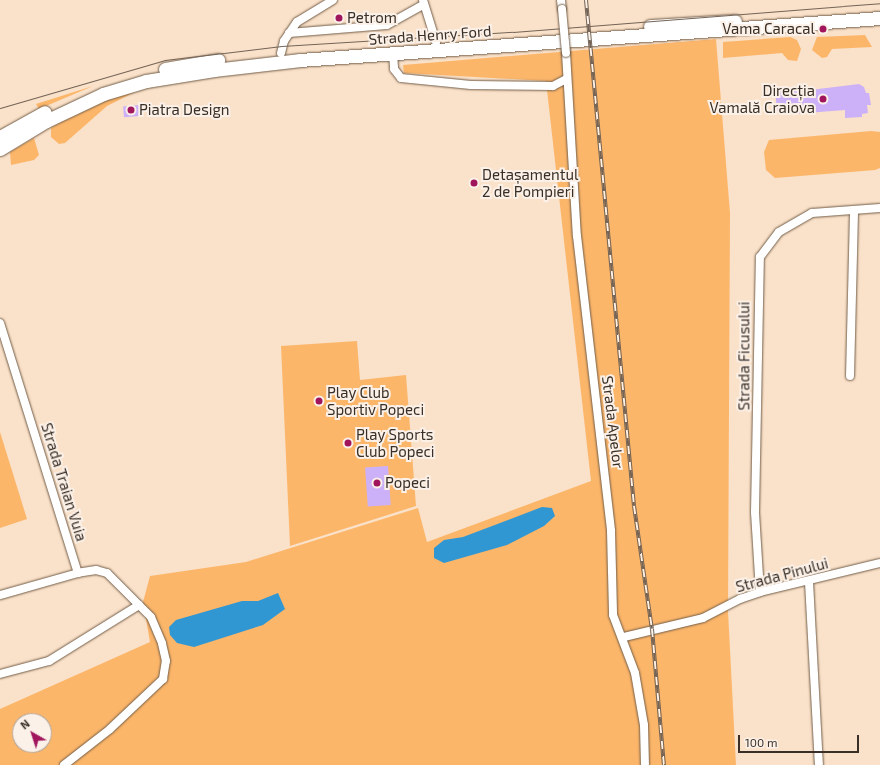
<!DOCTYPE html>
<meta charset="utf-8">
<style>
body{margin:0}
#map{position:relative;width:880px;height:765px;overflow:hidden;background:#fae1c9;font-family:"Exo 2",sans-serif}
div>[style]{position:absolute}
.green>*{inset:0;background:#fcb66a}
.water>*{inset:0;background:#3097d3}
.building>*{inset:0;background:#ccb1f9;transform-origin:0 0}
.roads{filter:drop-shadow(0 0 1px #725d48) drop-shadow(0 0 1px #725d48)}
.street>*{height:8px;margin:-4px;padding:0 4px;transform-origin:4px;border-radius:4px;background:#fff}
.primary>*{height:13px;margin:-6.5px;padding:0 6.5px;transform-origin:6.5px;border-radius:6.5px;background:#fff}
.tram>*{height:1px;margin:-0.5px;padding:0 0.5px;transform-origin:0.5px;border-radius:0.5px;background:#736457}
.rail>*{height:4px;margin-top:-2px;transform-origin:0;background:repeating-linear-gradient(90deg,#fbf1e8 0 8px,#736457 0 16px);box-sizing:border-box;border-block:1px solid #736457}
.bridges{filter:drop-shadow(0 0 1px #725d48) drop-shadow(0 0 1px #725d48)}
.street-bridge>*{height:8px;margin:-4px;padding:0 4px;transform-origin:4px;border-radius:4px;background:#fff}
.dots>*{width:11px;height:11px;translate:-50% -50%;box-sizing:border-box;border:2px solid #fbf1e8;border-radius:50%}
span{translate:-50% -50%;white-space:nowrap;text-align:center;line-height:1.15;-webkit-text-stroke:4px #fbf1e8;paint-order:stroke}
.poi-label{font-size:15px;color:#392f26}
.left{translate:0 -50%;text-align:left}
.right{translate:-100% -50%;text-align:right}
.street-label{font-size:15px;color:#392f26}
.north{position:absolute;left:12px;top:713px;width:40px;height:40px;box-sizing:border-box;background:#fbf1e8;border:1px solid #ada39a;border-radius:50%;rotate:321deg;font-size:11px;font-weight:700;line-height:16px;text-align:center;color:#392f26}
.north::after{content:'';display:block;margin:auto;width:14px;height:18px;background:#a1155d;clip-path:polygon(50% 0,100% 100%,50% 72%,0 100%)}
.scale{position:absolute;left:738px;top:735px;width:121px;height:18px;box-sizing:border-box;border:2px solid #392f26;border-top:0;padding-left:5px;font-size:12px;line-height:14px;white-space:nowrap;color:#392f26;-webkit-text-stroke:3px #fbf1e8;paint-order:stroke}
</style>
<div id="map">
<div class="green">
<div style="clip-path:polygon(865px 35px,872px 47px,832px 49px,827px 57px,822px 58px,812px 50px,817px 37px)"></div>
<div style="clip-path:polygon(790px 37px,797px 40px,801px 49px,797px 61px,788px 60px,782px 53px,723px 58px,723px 42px)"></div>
<div style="clip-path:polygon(evenodd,716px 39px,730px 213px,728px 611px,736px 765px,0 765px,0 709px,150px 642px,143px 602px,150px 576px,246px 562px,418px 508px,427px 542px,591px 481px,546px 81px,404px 73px,403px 65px,716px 39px,20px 721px,44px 721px,44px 745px,20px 745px,20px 721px)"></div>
<div style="clip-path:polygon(93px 86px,39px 109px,36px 104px)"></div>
<div style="clip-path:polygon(143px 88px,107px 106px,65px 143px,59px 144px,51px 137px,51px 128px,60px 122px,107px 99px)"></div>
<div style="clip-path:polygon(871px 131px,880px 132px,880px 168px,875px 170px,775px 178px,766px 170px,764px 152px,769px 140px)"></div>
<div style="clip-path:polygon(34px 138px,39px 155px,34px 160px,11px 165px,10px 152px)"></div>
<div style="clip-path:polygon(357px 341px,360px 380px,406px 375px,416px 506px,290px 546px,281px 346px)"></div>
<div style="clip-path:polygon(0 432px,27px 519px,0 528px)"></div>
</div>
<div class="water">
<div style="clip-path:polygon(542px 507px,552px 508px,555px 516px,544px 526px,507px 545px,444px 563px,434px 558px,434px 548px,444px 540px,463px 537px)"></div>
<div style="clip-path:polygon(278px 593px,285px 609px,263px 625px,194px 647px,177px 643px,170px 635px,169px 627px,176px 620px,242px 601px,258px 601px)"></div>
</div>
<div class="building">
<div style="clip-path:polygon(859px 84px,864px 87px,866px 93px,869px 93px,871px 105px,867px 105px,868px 113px,862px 114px,862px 117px,845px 118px,845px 110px,793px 114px,792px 111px,777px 111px,775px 89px,799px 87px,802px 91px)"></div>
<div style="left:139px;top:105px;width:11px;height:16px;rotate:85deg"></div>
<div style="left:388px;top:466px;width:39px;height:23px;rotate:86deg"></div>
</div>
<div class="roads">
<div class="street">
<div style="left:423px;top:0;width:44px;rotate:72.8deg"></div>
<div style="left:561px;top:0;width:9px;rotate:84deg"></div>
<div style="left:289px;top:33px;width:98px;rotate:-4.7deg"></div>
<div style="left:387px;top:25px;width:41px;rotate:-29.1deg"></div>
<div style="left:281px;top:53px;width:12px;rotate:-76deg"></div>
<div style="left:284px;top:41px;width:23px;rotate:-56deg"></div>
<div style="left:297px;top:22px;width:42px;rotate:-31.4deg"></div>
<div style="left:393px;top:53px;width:16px;rotate:86deg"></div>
<div style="left:394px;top:69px;width:11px;rotate:52deg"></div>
<div style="left:401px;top:78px;width:70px;rotate:5.7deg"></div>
<div style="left:471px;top:85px;width:82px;rotate:0.7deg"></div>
<div style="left:553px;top:86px;width:15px;rotate:-28deg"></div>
<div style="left:566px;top:53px;width:183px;rotate:86.6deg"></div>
<div style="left:577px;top:236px;width:297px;rotate:83.4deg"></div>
<div style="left:611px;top:531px;width:84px;rotate:88.6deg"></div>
<div style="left:613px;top:615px;width:62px;rotate:69.2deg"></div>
<div style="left:635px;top:673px;width:53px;rotate:80.2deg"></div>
<div style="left:644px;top:725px;width:40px;rotate:88.6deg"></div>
<div style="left:0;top:323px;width:262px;rotate:72.7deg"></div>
<div style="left:78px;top:573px;width:81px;rotate:164.2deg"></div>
<div style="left:850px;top:376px;width:166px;rotate:-88.6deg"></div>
<div style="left:809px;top:582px;width:183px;rotate:86.9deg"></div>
<div style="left:760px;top:592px;width:80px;rotate:-93.6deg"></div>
<div style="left:755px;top:512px;width:255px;rotate:-88.9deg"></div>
<div style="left:760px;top:257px;width:31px;rotate:-53deg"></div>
<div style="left:779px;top:232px;width:38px;rotate:-30deg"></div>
<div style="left:812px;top:213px;width:68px;rotate:-4.2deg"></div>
<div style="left:624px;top:637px;width:81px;rotate:-13.5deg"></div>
<div style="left:703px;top:618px;width:42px;rotate:-27.2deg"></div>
<div style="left:740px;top:599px;width:21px;rotate:-19deg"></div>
<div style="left:760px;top:592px;width:123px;rotate:-13.6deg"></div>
<div style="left:0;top:674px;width:51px;rotate:-14.9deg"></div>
<div style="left:49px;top:661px;width:106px;rotate:-31.9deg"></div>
<div style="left:139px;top:605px;width:45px;rotate:-135deg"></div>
<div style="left:107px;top:573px;width:11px;rotate:-165deg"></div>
<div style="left:96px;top:570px;width:18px;rotate:171deg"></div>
<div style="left:64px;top:765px;width:58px;rotate:-38deg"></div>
<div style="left:110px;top:729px;width:73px;rotate:-43.3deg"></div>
<div style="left:163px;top:679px;width:18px;rotate:-81deg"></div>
<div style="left:166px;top:661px;width:18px;rotate:-103deg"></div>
<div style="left:162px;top:643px;width:28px;rotate:-113deg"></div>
<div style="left:151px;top:617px;width:17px;rotate:-135deg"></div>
</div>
<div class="primary">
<div style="left:650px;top:26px;width:85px;rotate:-3.4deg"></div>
<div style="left:165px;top:69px;width:54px;rotate:-9.6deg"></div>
<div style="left:0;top:137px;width:51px;rotate:-29.1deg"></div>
<div style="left:0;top:149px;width:54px;rotate:-31.3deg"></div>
<div style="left:46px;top:121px;width:63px;rotate:-25.3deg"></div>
<div style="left:103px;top:94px;width:45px;rotate:-16.8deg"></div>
<div style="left:146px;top:81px;width:69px;rotate:-9.2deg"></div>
<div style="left:214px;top:70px;width:87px;rotate:-6.6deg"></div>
<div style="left:300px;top:60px;width:582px;rotate:-4.14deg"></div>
</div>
</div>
<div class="tram">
<div style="left:0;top:108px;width:172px;rotate:-16.2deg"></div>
<div style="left:165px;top:60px;width:59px;rotate:-6.8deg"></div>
<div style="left:224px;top:53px;width:58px;rotate:-6.9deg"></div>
<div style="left:282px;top:46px;width:231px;rotate:-3.5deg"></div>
<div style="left:513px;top:32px;width:368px;rotate:-4.5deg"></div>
</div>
<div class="rail">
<div style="left:586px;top:0;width:508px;rotate:84.58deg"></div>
<div style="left:634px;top:506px;width:124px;rotate:81.7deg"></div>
<div style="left:652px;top:629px;width:137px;rotate:85deg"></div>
</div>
<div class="bridges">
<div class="street-bridge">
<div style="left:562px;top:9px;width:44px;rotate:84.8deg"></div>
</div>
</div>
<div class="dots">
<div style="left:339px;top:18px;background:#a1155d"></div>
<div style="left:823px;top:29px;background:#a1155d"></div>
<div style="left:823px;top:99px;background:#a1155d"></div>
<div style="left:131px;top:110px;background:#a1155d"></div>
<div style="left:474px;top:183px;background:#a1155d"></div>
<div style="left:319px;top:401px;background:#a1155d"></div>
<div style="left:348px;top:443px;background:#a1155d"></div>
<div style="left:377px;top:483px;background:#a1155d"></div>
</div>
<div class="poi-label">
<span class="left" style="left:347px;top:18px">Petrom</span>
<span class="right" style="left:815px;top:29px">Vama Caracal</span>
<span class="right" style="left:815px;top:99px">Direcția<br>Vamală Craiova</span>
<span class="left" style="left:139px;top:110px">Piatra Design</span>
<span class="left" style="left:482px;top:183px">Detașamentul<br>2 de Pompieri</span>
<span class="left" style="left:327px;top:401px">Play Club<br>Sportiv Popeci</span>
<span class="left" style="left:356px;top:443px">Play Sports<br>Club Popeci</span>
<span class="left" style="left:385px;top:483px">Popeci</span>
</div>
<div class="street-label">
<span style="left:430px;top:35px;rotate:-4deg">Strada Henry Ford</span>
<span style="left:744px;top:356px;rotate:-90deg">Strada Ficusului</span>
<span style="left:613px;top:422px;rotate:83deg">Strada Apelor</span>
<span style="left:64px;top:482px;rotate:73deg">Strada Traian Vuia</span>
<span style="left:782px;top:575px;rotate:-15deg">Strada Pinului</span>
</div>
<div class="north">N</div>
<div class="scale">100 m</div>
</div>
